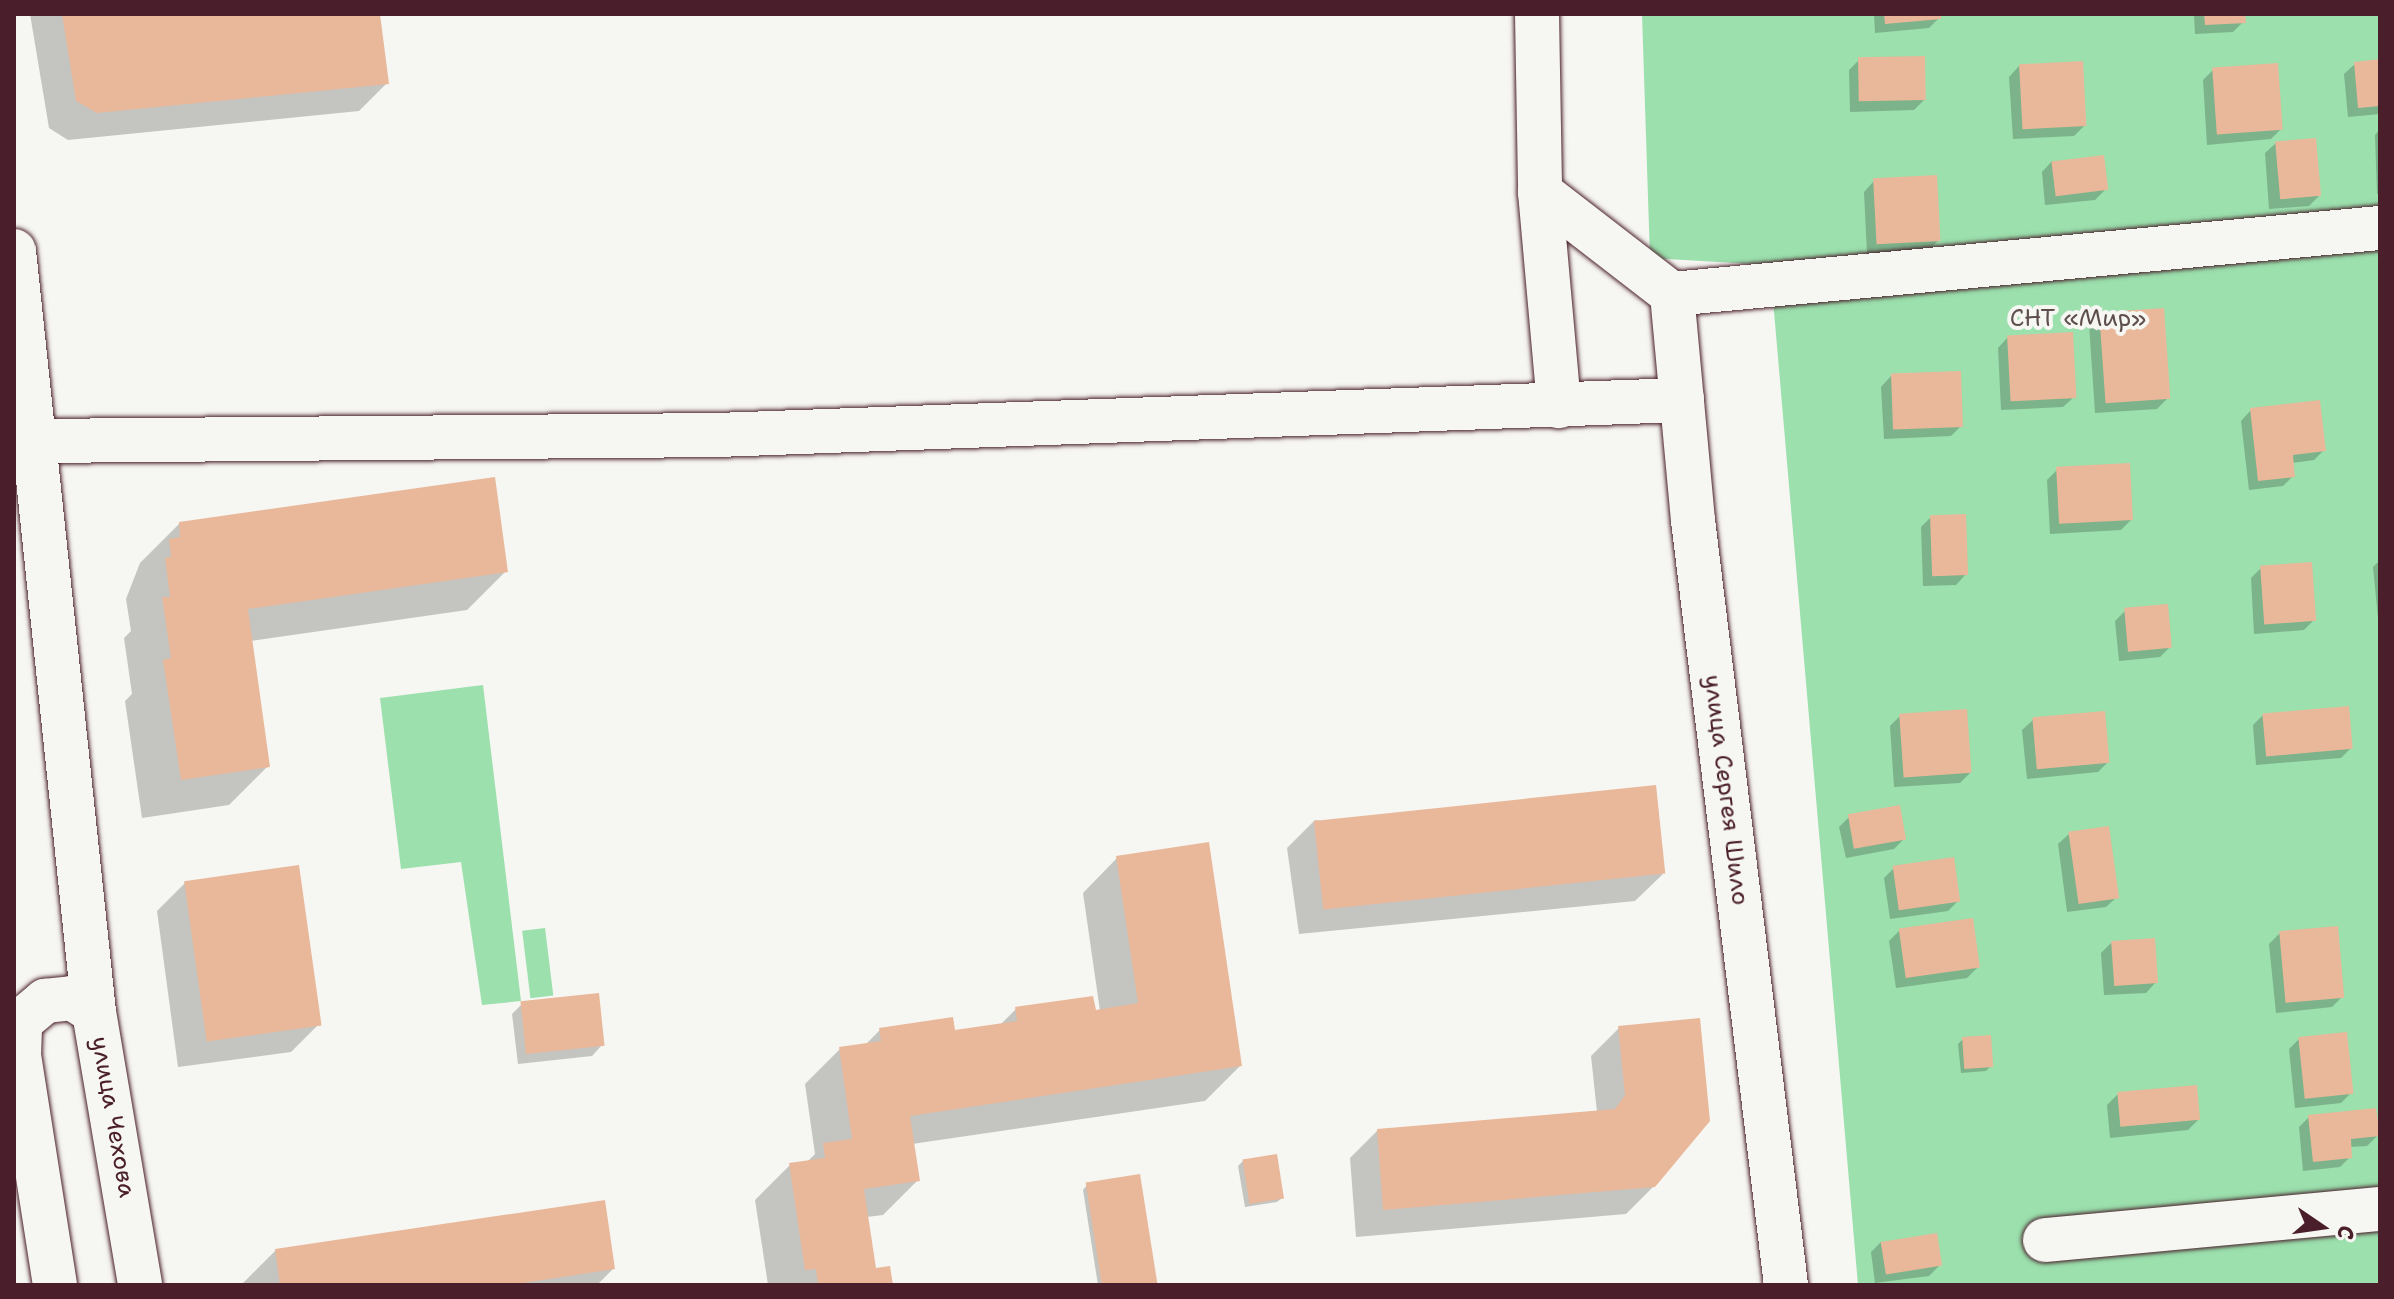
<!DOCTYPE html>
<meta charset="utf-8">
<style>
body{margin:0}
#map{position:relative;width:2394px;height:1299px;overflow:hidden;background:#f6f6f2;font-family:"Shantell Sans",sans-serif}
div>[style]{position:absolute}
.green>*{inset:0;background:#9be0ad;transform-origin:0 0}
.shadow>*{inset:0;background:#0003}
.building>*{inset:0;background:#e9b89a;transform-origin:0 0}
.roads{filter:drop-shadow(0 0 2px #4a1f2b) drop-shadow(0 0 2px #4a1f2b)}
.minor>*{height:44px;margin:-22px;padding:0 22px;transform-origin:22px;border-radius:22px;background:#f6f6f2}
.tertiary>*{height:44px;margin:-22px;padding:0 22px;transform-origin:22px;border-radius:22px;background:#f6f6f2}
span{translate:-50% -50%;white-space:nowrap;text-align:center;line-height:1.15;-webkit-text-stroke:8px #f6f6f2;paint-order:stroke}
.park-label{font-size:24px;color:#5e4f4c}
.street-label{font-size:24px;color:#4a1f2b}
.frame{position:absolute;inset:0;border:16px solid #4a1f2b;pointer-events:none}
.north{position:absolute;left:2282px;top:1187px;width:80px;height:80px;-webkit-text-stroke:6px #f6f6f2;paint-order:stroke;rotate:103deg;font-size:22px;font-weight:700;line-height:32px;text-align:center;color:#4a1f2b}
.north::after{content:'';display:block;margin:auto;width:28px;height:36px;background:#4a1f2b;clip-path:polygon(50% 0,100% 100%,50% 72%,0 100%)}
</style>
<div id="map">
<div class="green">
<div style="clip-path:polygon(1642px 14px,2380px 14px,2380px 1285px,1858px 1285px,1770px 265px,1650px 258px)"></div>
<div style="clip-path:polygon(483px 685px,521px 1001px,482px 1005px,461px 862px,401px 869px,380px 698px)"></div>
<div style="left:545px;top:928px;width:68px;height:23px;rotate:83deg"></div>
</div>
<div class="shadow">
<div style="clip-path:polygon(30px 14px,378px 14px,387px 83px,359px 111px,68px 140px,49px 128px)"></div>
<div style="clip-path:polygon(1874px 14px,1939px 14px,1939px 18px,1929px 28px,1875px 33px)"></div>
<div style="clip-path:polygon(2194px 14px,2243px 14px,2243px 22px,2233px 32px,2195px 34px)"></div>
<div style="clip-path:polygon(1859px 60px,1924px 100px,1914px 110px,1850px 112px,1849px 70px)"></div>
<div style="clip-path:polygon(2380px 61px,2380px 114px,2348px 117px,2344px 74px,2355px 64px)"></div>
<div style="clip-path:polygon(2019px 66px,2084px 126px,2074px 136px,2013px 139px,2009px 77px)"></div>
<div style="clip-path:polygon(2213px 70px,2281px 129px,2271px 139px,2207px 145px,2203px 80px)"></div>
<div style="clip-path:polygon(2380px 129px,2380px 194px,2377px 194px,2375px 135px)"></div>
<div style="clip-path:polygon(2276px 143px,2319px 196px,2309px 206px,2269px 209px,2265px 153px)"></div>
<div style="clip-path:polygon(2052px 161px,2105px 190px,2095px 200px,2045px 205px,2042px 172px)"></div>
<div style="clip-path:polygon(1874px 181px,1939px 240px,1928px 250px,1867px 254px,1864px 192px)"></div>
<div style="clip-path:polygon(2100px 313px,2168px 398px,2157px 409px,2095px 413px,2089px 324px)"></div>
<div style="clip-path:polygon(2008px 337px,2074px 397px,2063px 407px,2001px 410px,1998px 348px)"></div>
<div style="clip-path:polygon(1891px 376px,1961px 426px,1951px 436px,1884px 439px,1881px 387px)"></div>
<div style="clip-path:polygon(2251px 410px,2324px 450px,2314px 460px,2292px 463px,2293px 476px,2283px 486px,2249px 490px,2241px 421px)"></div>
<div style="clip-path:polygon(2057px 470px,2131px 520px,2121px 530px,2050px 534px,2047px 480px)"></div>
<div style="clip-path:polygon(1931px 517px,1966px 574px,1956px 585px,1923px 586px,1921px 527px)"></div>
<div style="clip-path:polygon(179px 524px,506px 571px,467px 610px,250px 641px,268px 766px,229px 805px,142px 818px,125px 701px,132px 694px,124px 638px,131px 631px,126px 599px,140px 563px)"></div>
<div style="clip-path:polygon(2380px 560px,2380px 617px,2378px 618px,2373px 567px)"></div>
<div style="clip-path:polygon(2261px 568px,2314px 620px,2304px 630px,2254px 634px,2251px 578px)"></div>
<div style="clip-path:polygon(2125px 611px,2170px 647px,2160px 657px,2119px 661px,2115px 621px)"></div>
<div style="clip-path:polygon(2263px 715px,2351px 748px,2341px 758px,2256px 765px,2253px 725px)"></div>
<div style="clip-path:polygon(1900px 716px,1970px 773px,1960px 783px,1894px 787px,1890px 726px)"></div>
<div style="clip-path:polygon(2033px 720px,2108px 762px,2098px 772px,2027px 779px,2022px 730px)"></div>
<div style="clip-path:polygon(1849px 817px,1904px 839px,1894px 849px,1846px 858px,1839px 827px)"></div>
<div style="clip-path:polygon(1315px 820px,1663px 874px,1635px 901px,1299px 934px,1287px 848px)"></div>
<div style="clip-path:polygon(2069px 834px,2117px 897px,2106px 907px,2067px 912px,2058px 844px)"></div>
<div style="clip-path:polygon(1117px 858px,1240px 1066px,1205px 1101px,912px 1144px,918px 1180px,883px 1215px,866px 1217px,874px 1271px,890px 1285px,768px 1285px,755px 1200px,790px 1165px,806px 1163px,815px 1154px,805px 1084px,840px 1049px,864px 1046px,880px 1030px,953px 1033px,999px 1026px,1016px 1009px,1100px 1011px,1083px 893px)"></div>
<div style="clip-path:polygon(1894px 868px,1958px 901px,1948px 911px,1890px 919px,1884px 878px)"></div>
<div style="clip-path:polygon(185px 883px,319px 1024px,291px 1052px,178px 1067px,157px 911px)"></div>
<div style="clip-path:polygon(1900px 930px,1978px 967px,1967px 978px,1896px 988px,1889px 941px)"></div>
<div style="clip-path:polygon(2280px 933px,2342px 997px,2332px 1007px,2276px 1013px,2269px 944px)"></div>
<div style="clip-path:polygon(2111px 943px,2156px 982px,2146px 993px,2104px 995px,2101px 953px)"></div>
<div style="clip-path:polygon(522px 1004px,602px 1045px,592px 1056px,518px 1064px,512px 1014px)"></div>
<div style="clip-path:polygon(1619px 1028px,1654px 1186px,1626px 1214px,1356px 1237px,1350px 1158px,1378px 1130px,1597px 1112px,1591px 1056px)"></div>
<div style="clip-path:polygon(1963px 1039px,1991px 1066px,1986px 1071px,1961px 1073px,1958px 1044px)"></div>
<div style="clip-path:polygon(2299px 1039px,2351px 1093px,2341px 1103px,2295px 1108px,2289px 1049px)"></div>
<div style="clip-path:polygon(2117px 1095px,2198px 1120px,2188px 1130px,2110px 1138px,2107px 1105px)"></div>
<div style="clip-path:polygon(2309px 1117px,2378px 1135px,2367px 1146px,2349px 1147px,2350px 1157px,2340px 1167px,2303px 1171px,2299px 1127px)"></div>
<div style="clip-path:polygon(1243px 1161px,1282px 1198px,1277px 1202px,1245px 1207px,1238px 1166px)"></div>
<div style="clip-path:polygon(1087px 1185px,1156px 1285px,1098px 1285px,1083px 1190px)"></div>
<div style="clip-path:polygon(1881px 1242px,1940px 1265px,1929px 1276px,1875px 1283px,1871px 1252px)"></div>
<div style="clip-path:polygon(276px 1250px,613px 1269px,597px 1285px,241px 1285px)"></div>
</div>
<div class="building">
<div style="clip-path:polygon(62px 14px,380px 14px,389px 84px,97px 113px,76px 101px)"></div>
<div style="clip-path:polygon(1884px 14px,1941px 14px,1941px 19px,1885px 24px)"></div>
<div style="clip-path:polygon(2204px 14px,2245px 14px,2246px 23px,2205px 25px)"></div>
<div style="left:1925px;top:56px;width:44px;height:67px;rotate:89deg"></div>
<div style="clip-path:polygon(2380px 59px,2380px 106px,2358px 108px,2354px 62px)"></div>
<div style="left:2083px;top:61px;width:65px;height:64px;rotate:87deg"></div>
<div style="left:2278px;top:63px;width:67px;height:66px;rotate:86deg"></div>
<div style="left:2316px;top:138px;width:58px;height:41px;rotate:85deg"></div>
<div style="left:2104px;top:155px;width:35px;height:53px;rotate:83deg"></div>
<div style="left:1937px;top:175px;width:66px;height:64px;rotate:87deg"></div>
<div style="left:2164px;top:308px;width:91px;height:65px;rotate:86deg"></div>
<div style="left:2073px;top:332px;width:66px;height:66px;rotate:87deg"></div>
<div style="left:1961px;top:371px;width:56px;height:70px;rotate:88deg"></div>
<div style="clip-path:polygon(2320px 400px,2326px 451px,2293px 455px,2295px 477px,2258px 481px,2250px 408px)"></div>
<div style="left:2130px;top:463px;width:57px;height:74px;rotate:87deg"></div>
<div style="clip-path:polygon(495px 477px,508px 572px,248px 609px,270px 767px,181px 780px,163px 660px,171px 658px,162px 597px,170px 597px,165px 558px,171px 557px,169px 539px,180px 537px,179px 522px)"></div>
<div style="left:1966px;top:514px;width:61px;height:36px;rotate:88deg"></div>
<div style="left:2312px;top:562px;width:59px;height:52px;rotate:86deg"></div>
<div style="left:2168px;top:604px;width:44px;height:44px;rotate:85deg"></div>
<div style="left:2349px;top:706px;width:43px;height:87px;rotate:85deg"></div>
<div style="left:1967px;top:709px;width:64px;height:68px;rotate:86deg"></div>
<div style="left:2105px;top:711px;width:52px;height:73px;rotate:85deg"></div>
<div style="left:1656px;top:785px;width:89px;height:344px;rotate:84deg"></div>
<div style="left:1900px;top:805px;width:35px;height:53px;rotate:80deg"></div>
<div style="left:2109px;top:826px;width:73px;height:41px;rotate:82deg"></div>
<div style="clip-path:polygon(1209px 842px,1242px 1066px,910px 1116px,920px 1181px,864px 1189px,876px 1268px,890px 1266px,893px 1285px,818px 1285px,816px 1269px,805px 1270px,789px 1163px,825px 1158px,823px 1143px,852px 1139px,839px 1047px,881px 1041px,879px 1028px,953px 1017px,955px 1030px,1017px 1021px,1015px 1007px,1093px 996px,1096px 1010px,1138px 1003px,1116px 856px)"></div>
<div style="left:1954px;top:857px;width:45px;height:62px;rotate:82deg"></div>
<div style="left:299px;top:865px;width:162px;height:116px;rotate:82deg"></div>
<div style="left:1973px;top:918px;width:50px;height:75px;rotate:82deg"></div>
<div style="left:2338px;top:926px;width:72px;height:59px;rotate:85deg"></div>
<div style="left:2155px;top:938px;width:45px;height:44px;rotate:86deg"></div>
<div style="left:599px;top:993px;width:53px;height:79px;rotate:84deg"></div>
<div style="clip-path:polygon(1700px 1018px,1710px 1121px,1655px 1187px,1383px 1210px,1377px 1129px,1615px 1109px,1625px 1095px,1618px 1026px)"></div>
<div style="left:2347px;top:1032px;width:62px;height:49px;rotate:84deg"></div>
<div style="left:1991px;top:1035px;width:32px;height:29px;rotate:86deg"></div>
<div style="left:2197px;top:1085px;width:35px;height:80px;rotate:85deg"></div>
<div style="clip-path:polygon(2376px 1108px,2380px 1136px,2351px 1139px,2352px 1158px,2313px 1162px,2308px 1115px)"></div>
<div style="left:1277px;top:1154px;width:45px;height:35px;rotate:81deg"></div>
<div style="left:1140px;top:1174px;width:112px;height:55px;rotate:81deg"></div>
<div style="clip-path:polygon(605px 1200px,615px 1269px,510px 1285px,280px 1285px,275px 1249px)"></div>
<div style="left:1937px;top:1233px;width:33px;height:57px;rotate:81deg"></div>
</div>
<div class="roads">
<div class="minor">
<div style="left:1537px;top:14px;width:178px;rotate:89deg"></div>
<div style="left:1540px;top:192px;width:215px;rotate:84.9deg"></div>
<div style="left:1540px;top:192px;width:167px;rotate:37.7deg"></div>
<div style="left:1672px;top:294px;width:711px;rotate:-5.33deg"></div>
<div style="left:14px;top:251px;width:765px;rotate:84deg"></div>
<div style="left:1672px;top:294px;width:227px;rotate:84.7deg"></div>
<div style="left:1693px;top:520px;width:771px;rotate:83.07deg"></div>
<div style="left:34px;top:441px;width:683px;rotate:-0.5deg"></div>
<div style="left:717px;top:435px;width:966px;rotate:-2.08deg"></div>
<div style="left:2045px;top:1240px;width:336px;rotate:-5.3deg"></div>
</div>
<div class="tertiary">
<div style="left:55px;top:1285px;width:232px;rotate:-98.9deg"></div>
<div style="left:19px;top:1056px;width:34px;rotate:-88deg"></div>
<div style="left:20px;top:1022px;width:33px;rotate:-40deg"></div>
<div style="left:45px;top:1001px;width:27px;rotate:-6deg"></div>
<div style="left:72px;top:998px;width:26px;rotate:32deg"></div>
<div style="left:94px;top:1012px;width:277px;rotate:80.4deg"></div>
</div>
</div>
<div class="park-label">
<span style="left:2078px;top:319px">СНТ «Мир»</span>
</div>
<div class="street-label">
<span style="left:1726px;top:790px;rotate:83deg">улица Сергея Шило</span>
<span style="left:113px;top:1117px;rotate:80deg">улица Чехова</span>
</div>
<div class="frame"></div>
<div class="north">С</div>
</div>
